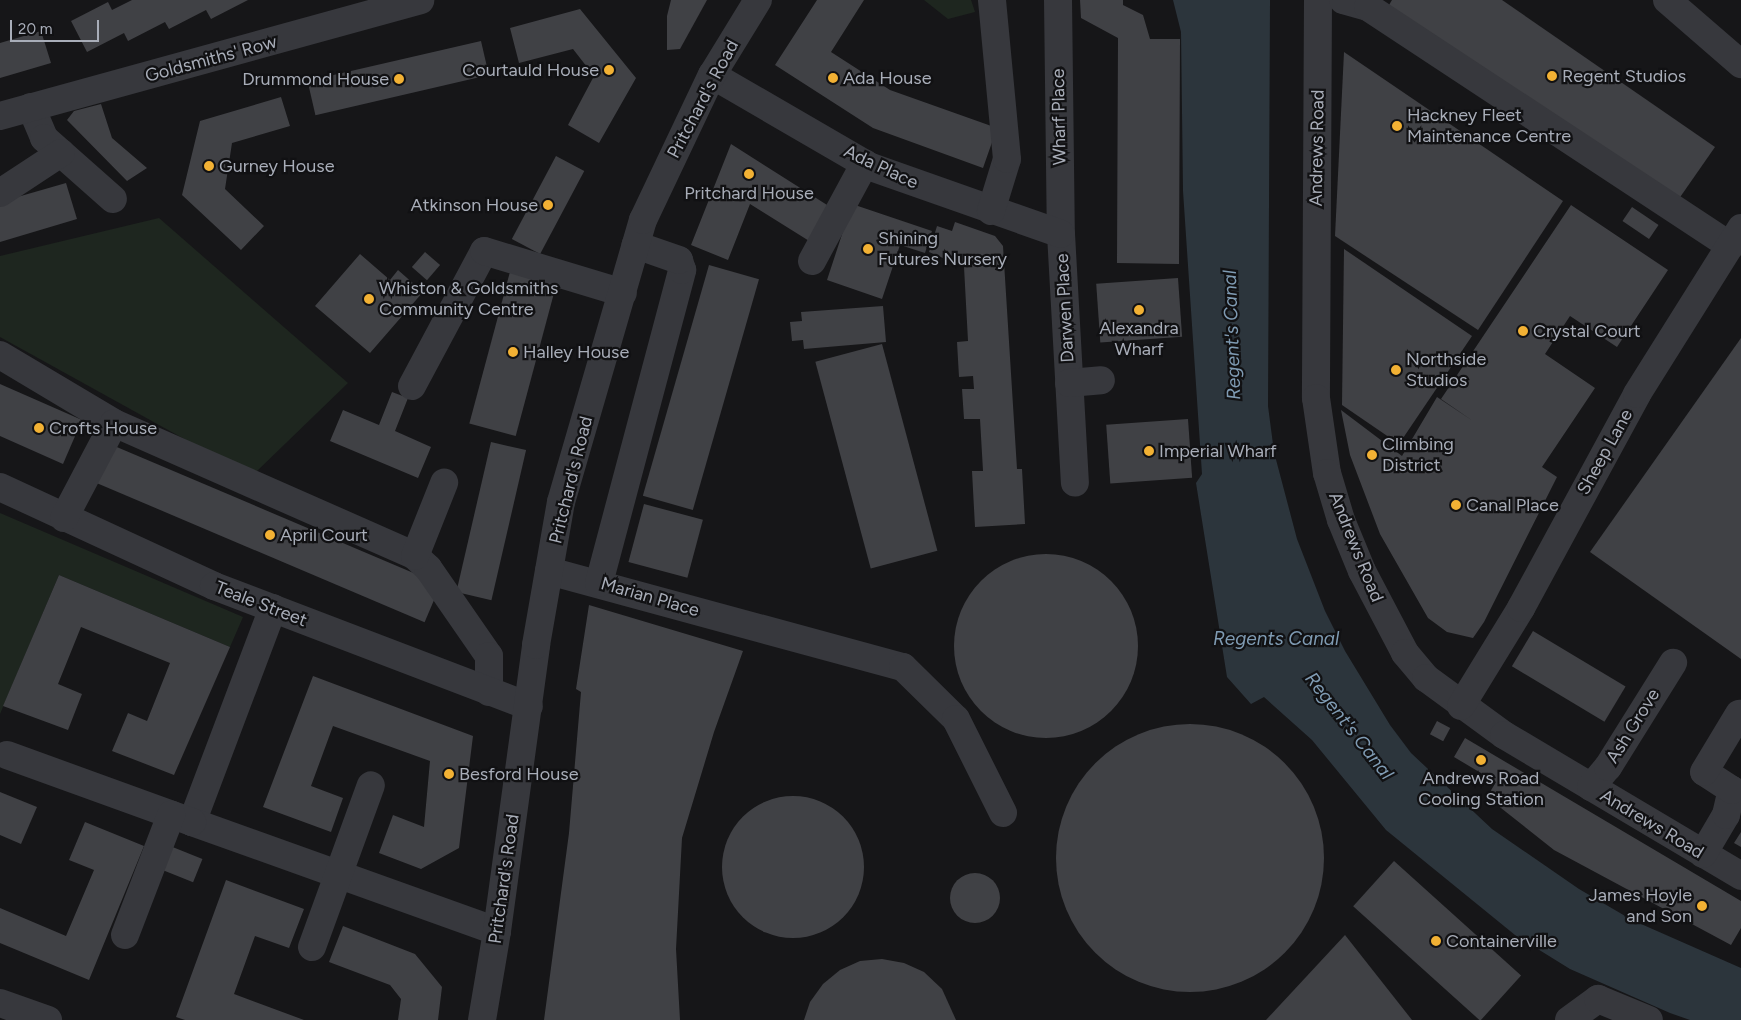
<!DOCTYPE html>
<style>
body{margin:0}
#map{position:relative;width:1741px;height:1020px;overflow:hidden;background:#161618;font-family:Figtree,sans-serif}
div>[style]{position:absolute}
.green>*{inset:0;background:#1e261f}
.water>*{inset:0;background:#2c353c}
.building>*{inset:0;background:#404145;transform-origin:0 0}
.round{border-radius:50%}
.minor>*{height:28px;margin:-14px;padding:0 14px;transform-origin:14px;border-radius:14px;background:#37383d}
.dots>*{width:14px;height:14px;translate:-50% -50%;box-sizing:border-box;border:2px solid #111113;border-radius:50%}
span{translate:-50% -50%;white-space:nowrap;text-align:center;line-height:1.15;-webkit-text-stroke:4.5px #111113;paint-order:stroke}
.street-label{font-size:18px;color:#a8adb8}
.poi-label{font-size:18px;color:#a8adb8}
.right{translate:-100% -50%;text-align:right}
.left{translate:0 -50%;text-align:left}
.water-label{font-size:19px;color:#7f9bb3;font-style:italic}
.scale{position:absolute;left:10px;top:20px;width:89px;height:22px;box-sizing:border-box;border:2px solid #a8adb8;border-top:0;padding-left:6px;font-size:15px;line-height:18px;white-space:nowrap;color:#a8adb8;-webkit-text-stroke:4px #111113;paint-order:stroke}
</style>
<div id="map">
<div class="green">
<div style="clip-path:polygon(924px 0,971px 0,975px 12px,948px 19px)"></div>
<div style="clip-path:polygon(159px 218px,348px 383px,256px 472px,235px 467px,0 337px,0 256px)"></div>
<div style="clip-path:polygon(0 513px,243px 617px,230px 647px,59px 575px,0 714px)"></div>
</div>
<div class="water">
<div style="clip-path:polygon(1173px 0,1270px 0,1268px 406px,1274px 452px,1297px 539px,1325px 611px,1345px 651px,1390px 725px,1411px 753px,1492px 829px,1579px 889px,1632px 920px,1741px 968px,1741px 1020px,1690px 1020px,1670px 1013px,1570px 969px,1515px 935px,1386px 830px,1312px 740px,1264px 697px,1251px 704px,1227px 677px,1196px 483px,1202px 474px,1183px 191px,1181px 32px)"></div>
</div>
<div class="building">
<div style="clip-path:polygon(132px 0,248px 0,211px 19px,206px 10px,169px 29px,165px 22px,128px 41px,124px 33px,87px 52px,71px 21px,108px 2px,112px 10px)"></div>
<div style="clip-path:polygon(671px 0,707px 0,680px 49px,667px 50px,667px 16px)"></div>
<div style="clip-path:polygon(817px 0,864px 0,831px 52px,890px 90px,997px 128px,983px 168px,873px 128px,775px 65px)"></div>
<div style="clip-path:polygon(1080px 0,1123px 0,1123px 5px,1143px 15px,1150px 39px,1180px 39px,1179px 264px,1117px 263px,1118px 38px,1081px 18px)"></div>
<div style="clip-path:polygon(1392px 0,1502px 0,1715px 147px,1676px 203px,1389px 5px)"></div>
<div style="clip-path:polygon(580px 9px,636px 78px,599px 143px,568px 125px,594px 76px,573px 49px,519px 63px,510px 28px)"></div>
<div style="clip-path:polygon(41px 31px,51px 63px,0 78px,0 43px)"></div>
<div style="left:481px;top:41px;width:35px;height:178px;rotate:77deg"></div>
<div style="clip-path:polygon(1344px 52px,1563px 201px,1478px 330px,1335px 236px)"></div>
<div style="clip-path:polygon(281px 97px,290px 126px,232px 143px,225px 189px,264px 226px,241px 250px,182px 195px,200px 121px)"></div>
<div style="clip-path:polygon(101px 104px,112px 138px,147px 168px,127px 181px,67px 120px,74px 111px)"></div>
<div style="clip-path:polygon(731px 144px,835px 210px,814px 244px,750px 204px,728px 260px,691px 245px)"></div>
<div style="left:556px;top:156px;width:32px;height:94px;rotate:28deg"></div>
<div style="clip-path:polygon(66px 183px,77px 219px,0 242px,0 202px)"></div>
<div style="clip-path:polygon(852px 204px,932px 231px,925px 253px,900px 245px,882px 299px,827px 280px)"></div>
<div style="clip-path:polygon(1571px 205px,1668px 270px,1617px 347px,1570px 316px,1545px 354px,1595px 388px,1542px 467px,1557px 477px,1484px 622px,1473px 638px,1447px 632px,1428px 618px,1380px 534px,1350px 455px,1341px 410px,1402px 456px,1437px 397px,1473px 421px,1441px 399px)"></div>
<div style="left:1632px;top:207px;width:32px;height:17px;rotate:34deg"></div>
<div style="clip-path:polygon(955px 222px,995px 236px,1003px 246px,1017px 469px,1022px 469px,1025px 524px,975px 527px,972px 471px,983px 471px,980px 419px,964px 419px,962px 389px,974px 389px,973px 376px,959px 377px,957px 342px,968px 341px,964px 267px,929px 252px,937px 226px,952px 231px)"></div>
<div style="clip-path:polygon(1344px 249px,1472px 336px,1399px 444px,1342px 405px)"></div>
<div style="left:425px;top:252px;width:20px;height:20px;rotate:41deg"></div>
<div style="clip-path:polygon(360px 254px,390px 280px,398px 270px,423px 292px,370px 353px,315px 306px)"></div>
<div style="left:709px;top:265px;width:52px;height:240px;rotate:16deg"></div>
<div style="left:511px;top:268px;width:48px;height:161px;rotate:15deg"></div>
<div style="left:1178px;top:278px;width:59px;height:82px;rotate:86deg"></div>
<div style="clip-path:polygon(883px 306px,886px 342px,804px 349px,803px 340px,792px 341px,790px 322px,802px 321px,801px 312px)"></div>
<div style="clip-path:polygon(1741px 338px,1741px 659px,1590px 552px)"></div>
<div style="left:882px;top:344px;width:214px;height:69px;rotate:75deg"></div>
<div style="clip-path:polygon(0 384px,82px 420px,63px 464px,0 436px)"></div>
<div style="clip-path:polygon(392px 392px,408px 398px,395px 431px,431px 447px,418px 478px,330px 441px,343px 410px,379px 425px)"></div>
<div style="left:1188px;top:419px;width:59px;height:82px;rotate:86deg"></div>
<div style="left:491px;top:442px;width:36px;height:154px;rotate:13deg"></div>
<div style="left:112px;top:445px;width:357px;height:41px;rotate:23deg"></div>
<div style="left:644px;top:504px;width:61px;height:60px;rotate:15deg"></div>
<div class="round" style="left:954px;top:554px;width:184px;height:184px"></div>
<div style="clip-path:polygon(59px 575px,230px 647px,174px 775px,112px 751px,128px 713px,147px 721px,170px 663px,81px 627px,58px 684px,82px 694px,68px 730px,3px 706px)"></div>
<div style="clip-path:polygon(589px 605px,743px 651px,714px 732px,682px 838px,676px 949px,680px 1020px,544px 1020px,569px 833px,581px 692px,576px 689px)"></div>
<div style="left:1533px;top:631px;width:108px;height:41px;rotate:31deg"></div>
<div style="clip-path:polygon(313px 676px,473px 736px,459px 848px,421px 869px,379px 853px,393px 815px,424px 827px,430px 761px,333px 726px,311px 786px,343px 798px,331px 832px,263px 807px)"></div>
<div style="left:1437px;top:721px;width:15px;height:15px;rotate:28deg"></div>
<div class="round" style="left:1056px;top:724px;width:268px;height:268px"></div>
<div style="clip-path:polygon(1465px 738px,1741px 901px,1741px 928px,1731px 945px,1554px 850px,1487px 797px,1496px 782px,1454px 757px)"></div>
<div style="clip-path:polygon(0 792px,37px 807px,21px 844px,0 835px)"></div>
<div class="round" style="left:722px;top:796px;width:142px;height:142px"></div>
<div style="clip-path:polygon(85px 822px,144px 846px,89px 980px,0 943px,0 908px,66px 936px,94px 870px,69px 860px)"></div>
<div style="clip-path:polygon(1741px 832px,1741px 847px,1734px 843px)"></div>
<div style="left:170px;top:846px;width:35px;height:25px;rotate:22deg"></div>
<div style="left:1394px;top:861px;width:171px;height:61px;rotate:42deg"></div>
<div class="round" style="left:950px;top:873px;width:50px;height:50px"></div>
<div style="clip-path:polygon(226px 880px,304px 909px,289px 948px,255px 936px,234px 994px,304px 1020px,185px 1020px,176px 1017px)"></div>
<div style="clip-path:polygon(343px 926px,415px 954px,442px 987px,438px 1020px,398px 1020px,401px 999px,390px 985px,329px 962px)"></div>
<div style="clip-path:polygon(1345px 935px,1412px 1020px,1266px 1020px)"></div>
<div style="clip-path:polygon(882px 959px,904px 963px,924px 972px,942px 989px,956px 1020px,804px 1020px,810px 1002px,823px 984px,840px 970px,860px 961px)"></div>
</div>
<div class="minor">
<div style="left:1058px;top:0;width:234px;rotate:89.3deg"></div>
<div style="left:1061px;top:234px;width:249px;rotate:86.8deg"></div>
<div style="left:1318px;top:0;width:398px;rotate:90.3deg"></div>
<div style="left:1316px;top:398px;width:76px;rotate:81.7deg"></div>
<div style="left:1327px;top:473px;width:49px;rotate:73.4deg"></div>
<div style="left:1341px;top:520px;width:55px;rotate:67.6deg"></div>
<div style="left:1362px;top:571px;width:93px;rotate:62.3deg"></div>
<div style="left:1405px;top:653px;width:33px;rotate:50deg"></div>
<div style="left:1426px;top:678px;width:97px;rotate:36.2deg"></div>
<div style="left:1504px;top:735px;width:276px;rotate:30.7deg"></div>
<div style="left:1343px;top:0;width:26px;rotate:16deg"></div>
<div style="left:1368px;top:7px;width:434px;rotate:33.4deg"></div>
<div style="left:1667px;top:0;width:98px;rotate:40.9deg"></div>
<div style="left:712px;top:75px;width:184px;rotate:30.1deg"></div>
<div style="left:871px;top:167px;width:201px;rotate:19.4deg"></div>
<div style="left:31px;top:107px;width:34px;rotate:67deg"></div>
<div style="left:44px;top:138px;width:92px;rotate:41.5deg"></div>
<div style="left:0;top:116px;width:436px;rotate:-15.4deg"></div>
<div style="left:0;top:193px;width:73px;rotate:-33.3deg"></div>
<div style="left:991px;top:211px;width:54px;rotate:-72.9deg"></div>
<div style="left:1007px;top:159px;width:160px;rotate:-95.4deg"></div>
<div style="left:812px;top:261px;width:111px;rotate:-61.6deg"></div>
<div style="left:0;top:355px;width:133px;rotate:30.8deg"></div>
<div style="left:114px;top:423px;width:329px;rotate:23.8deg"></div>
<div style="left:415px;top:556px;width:18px;rotate:43deg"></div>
<div style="left:428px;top:568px;width:107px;rotate:55.3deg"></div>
<div style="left:489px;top:656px;width:36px;rotate:90deg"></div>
<div style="left:1069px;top:383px;width:32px;rotate:-5deg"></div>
<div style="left:412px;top:386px;width:153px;rotate:-61.9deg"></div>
<div style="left:484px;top:251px;width:145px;rotate:16.8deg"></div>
<div style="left:0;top:487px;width:236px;rotate:24.8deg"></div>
<div style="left:214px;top:586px;width:337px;rotate:20.9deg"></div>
<div style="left:64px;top:518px;width:107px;rotate:-62.2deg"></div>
<div style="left:415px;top:556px;width:79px;rotate:-68.3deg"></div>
<div style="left:549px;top:571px;width:367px;rotate:15.2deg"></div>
<div style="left:903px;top:667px;width:74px;rotate:44.5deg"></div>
<div style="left:956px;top:719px;width:105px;rotate:63.4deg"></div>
<div style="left:599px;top:583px;width:324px;rotate:-75.1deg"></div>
<div style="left:682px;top:270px;width:10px;rotate:-107deg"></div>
<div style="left:679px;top:260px;width:46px;rotate:-160.8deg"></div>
<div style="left:273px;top:608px;width:229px;rotate:110.7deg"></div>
<div style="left:192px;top:822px;width:324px;rotate:19.7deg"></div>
<div style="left:1461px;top:706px;width:115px;rotate:-58.5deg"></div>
<div style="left:1521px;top:608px;width:243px;rotate:-61.5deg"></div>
<div style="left:1637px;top:394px;width:196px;rotate:-57.9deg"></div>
<div style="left:7px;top:755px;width:197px;rotate:19.9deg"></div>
<div style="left:1591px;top:787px;width:26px;rotate:-50deg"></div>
<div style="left:1608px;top:767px;width:123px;rotate:-58deg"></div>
<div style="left:1703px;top:854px;width:45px;rotate:-59.5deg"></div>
<div style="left:1726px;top:815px;width:26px;rotate:-77deg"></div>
<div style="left:1732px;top:790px;width:33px;rotate:-147deg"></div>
<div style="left:1704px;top:772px;width:68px;rotate:-58.9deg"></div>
<div style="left:125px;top:935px;width:129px;rotate:-69deg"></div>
<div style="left:312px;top:947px;width:172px;rotate:-70deg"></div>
<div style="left:0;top:1003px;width:51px;rotate:19.5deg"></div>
<div style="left:482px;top:1020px;width:90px;rotate:-80.4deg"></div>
<div style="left:497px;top:931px;width:289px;rotate:-82.2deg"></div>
<div style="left:536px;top:645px;width:145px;rotate:-80.1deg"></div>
<div style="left:561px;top:502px;width:294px;rotate:-73.8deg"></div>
<div style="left:643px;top:220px;width:161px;rotate:-64.6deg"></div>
<div style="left:712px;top:75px;width:88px;rotate:-58.5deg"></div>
<div style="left:1569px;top:1020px;width:36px;rotate:-36deg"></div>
<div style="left:1598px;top:999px;width:55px;rotate:22.4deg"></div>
</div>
<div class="dots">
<div style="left:609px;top:70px;background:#f2b134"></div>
<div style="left:1552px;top:76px;background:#f2b134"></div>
<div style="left:833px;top:78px;background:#f2b134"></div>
<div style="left:399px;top:79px;background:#f2b134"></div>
<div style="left:1397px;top:126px;background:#f2b134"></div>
<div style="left:209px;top:166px;background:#f2b134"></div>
<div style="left:749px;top:174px;background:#f2b134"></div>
<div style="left:548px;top:205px;background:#f2b134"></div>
<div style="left:868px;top:249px;background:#f2b134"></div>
<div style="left:369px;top:299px;background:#f2b134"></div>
<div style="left:1139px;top:310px;background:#f2b134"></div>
<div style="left:1523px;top:331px;background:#f2b134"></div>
<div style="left:513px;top:352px;background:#f2b134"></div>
<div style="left:1396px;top:370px;background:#f2b134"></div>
<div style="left:39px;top:428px;background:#f2b134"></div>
<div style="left:1149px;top:451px;background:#f2b134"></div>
<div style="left:1372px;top:455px;background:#f2b134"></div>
<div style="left:1456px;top:505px;background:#f2b134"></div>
<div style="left:270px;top:535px;background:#f2b134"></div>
<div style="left:1481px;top:760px;background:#f2b134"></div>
<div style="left:449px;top:774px;background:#f2b134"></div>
<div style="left:1702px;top:906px;background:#f2b134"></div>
<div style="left:1436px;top:941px;background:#f2b134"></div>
</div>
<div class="street-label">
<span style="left:211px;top:59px;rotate:-15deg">Goldsmiths' Row</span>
<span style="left:703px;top:99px;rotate:-62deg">Pritchard's Road</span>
<span style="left:1059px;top:117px;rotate:-91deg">Wharf Place</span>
<span style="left:1317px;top:148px;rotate:-89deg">Andrews Road</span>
<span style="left:881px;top:167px;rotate:25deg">Ada Place</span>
<span style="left:1065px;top:308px;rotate:-93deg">Darwen Place</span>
<span style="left:1605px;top:452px;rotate:-61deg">Sheep Lane</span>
<span style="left:571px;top:480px;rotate:-76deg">Pritchard's Road</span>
<span style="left:1356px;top:547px;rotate:68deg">Andrews Road</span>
<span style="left:650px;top:597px;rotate:16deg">Marian Place</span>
<span style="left:261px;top:604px;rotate:21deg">Teale Street</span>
<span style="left:1633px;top:726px;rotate:-58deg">Ash Grove</span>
<span style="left:1652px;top:824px;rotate:31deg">Andrews Road</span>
<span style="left:504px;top:879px;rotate:-82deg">Pritchard's Road</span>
</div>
<div class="poi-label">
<span class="right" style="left:599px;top:70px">Courtauld House</span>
<span class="left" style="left:1562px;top:76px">Regent Studios</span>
<span class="left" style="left:843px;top:78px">Ada House</span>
<span class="right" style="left:389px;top:79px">Drummond House</span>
<span class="left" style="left:1407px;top:126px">Hackney Fleet<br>Maintenance Centre</span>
<span class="left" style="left:219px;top:166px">Gurney House</span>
<span style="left:749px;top:193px">Pritchard House</span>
<span class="right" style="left:538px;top:205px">Atkinson House</span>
<span class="left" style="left:878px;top:249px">Shining<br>Futures Nursery</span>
<span class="left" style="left:379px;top:299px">Whiston &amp; Goldsmiths<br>Community Centre</span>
<span style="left:1139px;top:339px">Alexandra<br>Wharf</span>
<span class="left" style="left:1533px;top:331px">Crystal Court</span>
<span class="left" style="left:523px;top:352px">Halley House</span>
<span class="left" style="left:1406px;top:370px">Northside<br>Studios</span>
<span class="left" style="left:49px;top:428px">Crofts House</span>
<span class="left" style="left:1382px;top:455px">Climbing<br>District</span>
<span class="left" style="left:1159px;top:451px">Imperial Wharf</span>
<span class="left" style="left:1466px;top:505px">Canal Place</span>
<span class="left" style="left:280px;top:535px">April Court</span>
<span class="left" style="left:459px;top:774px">Besford House</span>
<span style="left:1481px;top:789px">Andrews Road<br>Cooling Station</span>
<span class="right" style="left:1692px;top:906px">James Hoyle<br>and Son</span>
<span class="left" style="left:1446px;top:941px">Containerville</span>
</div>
<div class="water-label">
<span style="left:1232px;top:335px;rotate:-92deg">Regent's Canal</span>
<span style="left:1276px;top:639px">Regents Canal</span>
<span style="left:1349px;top:726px;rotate:52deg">Regent's Canal</span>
</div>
<div class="scale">20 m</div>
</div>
